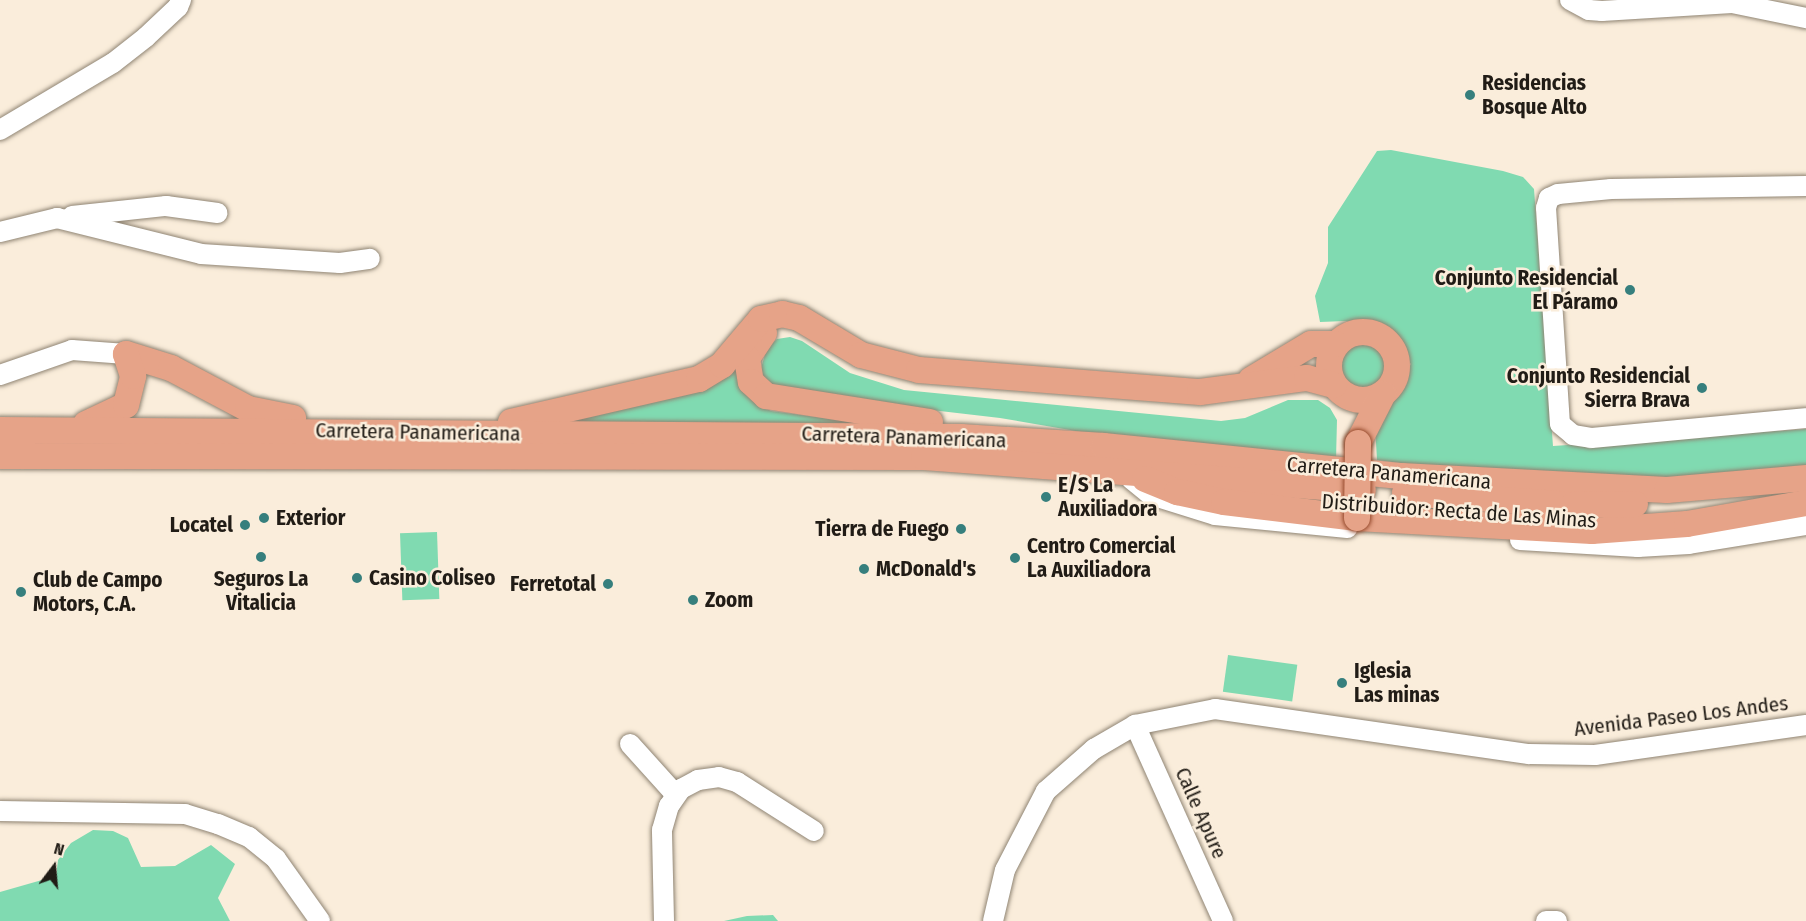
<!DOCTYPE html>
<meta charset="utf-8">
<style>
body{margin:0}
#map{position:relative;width:1806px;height:921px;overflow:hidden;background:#faeddb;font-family:"Fira Sans Condensed",sans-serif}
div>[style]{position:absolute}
.green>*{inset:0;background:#80dab1;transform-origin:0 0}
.round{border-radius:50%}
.roads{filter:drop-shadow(0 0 2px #8f8473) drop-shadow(0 0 2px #8f8473)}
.minor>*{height:20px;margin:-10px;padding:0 10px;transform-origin:10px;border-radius:10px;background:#fff}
.major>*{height:26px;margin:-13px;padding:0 13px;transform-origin:13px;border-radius:13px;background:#e6a388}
.major>.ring{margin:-13px;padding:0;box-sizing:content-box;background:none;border:26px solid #e6a388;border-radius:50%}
.bridges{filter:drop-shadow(0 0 2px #974b2d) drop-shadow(0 0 2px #974b2d)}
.major-bridge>*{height:26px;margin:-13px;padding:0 13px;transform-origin:13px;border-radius:13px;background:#e6a388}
.dots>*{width:16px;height:16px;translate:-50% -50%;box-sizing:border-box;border:3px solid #faeddb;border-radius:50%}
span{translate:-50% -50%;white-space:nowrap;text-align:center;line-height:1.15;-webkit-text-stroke:5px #faeddb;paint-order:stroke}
.poi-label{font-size:21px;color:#211c16;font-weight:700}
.left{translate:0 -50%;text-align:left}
.right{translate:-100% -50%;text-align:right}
.street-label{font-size:21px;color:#211c16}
.north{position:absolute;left:24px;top:837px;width:60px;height:60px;-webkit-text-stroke:4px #faeddb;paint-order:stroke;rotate:16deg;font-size:16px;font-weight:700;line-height:24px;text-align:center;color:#211c16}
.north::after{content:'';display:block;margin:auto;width:21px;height:27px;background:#211c16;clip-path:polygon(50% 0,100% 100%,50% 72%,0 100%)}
</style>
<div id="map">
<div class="green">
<div style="clip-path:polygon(1391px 150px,1503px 171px,1523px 177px,1534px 189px,1553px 446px,1806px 429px,1806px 470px,1643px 483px,1455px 470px,1377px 460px,1375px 425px,1411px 364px,1387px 334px,1346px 321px,1320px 322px,1315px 296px,1328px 263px,1328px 227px,1377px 151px)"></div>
<div style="clip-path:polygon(790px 337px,802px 341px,850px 373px,904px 390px,1221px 421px,1245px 418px,1288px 400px,1318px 400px,1330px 408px,1337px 420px,1336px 460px,1099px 435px,1000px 418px,794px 394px,775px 389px,765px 381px,761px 368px,767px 348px,777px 339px)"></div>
<div class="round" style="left:1338px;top:345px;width:48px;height:48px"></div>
<div style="clip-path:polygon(735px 363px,754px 402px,771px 411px,905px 429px,535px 426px)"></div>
<div style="left:437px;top:532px;width:67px;height:37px;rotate:88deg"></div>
<div style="left:1228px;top:655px;width:70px;height:37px;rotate:8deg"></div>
<div style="clip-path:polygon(93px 830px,113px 831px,128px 838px,141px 867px,175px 866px,211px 845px,235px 864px,218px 898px,230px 921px,0 921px,0 892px,56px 876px,58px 860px,71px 843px)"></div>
<div style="clip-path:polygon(773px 915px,778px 921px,724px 921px,747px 916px)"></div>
</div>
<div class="roads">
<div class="minor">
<div style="left:1570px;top:0;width:21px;rotate:28deg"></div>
<div style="left:1589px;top:10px;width:13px;rotate:4deg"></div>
<div style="left:1602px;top:11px;width:130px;rotate:-3.5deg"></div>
<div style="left:1732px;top:3px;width:76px;rotate:11.5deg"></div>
<div style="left:0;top:130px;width:131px;rotate:-30.7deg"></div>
<div style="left:113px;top:63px;width:42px;rotate:-38.2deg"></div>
<div style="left:146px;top:37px;width:44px;rotate:-43.2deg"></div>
<div style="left:178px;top:7px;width:8px;rotate:-67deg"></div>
<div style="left:1806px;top:186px;width:195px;rotate:179.1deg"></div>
<div style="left:1611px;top:189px;width:53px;rotate:174.6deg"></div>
<div style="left:1558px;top:194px;width:10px;rotate:156deg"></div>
<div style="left:1549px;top:198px;width:10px;rotate:107deg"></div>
<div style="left:1546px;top:208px;width:216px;rotate:86.3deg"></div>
<div style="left:1560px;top:424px;width:17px;rotate:40deg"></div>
<div style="left:1573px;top:435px;width:18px;rotate:9deg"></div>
<div style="left:1591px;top:438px;width:216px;rotate:-5.3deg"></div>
<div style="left:72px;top:216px;width:95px;rotate:-6.1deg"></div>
<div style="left:166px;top:206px;width:52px;rotate:7.7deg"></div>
<div style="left:0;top:232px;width:59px;rotate:-13.8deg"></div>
<div style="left:57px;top:218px;width:148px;rotate:14deg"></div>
<div style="left:201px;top:254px;width:139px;rotate:3.7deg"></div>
<div style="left:340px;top:263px;width:30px;rotate:-8deg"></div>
<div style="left:0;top:375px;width:76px;rotate:-19.1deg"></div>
<div style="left:72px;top:350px;width:54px;rotate:4.2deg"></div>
<div style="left:1131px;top:479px;width:26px;rotate:39deg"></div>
<div style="left:1151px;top:495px;width:67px;rotate:17.4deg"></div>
<div style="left:1215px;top:515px;width:133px;rotate:5.6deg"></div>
<div style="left:1520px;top:540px;width:118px;rotate:3.4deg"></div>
<div style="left:1638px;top:547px;width:51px;rotate:-3.4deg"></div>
<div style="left:1689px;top:544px;width:119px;rotate:-9.2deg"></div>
<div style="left:1135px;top:725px;width:215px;rotate:65.8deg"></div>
<div style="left:630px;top:744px;width:67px;rotate:48deg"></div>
<div style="left:0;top:811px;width:185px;rotate:0.9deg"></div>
<div style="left:185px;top:814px;width:34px;rotate:17deg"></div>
<div style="left:218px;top:824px;width:34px;rotate:23deg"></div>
<div style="left:249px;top:837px;width:35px;rotate:39deg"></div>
<div style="left:276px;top:859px;width:76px;rotate:54.6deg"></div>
<div style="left:664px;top:921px;width:91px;rotate:-91.3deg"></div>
<div style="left:662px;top:830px;width:25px;rotate:-74deg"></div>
<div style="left:669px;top:806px;width:21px;rotate:-55deg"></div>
<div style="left:681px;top:789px;width:19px;rotate:-28deg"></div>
<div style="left:698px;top:780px;width:21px;rotate:-8deg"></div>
<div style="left:719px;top:777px;width:19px;rotate:16deg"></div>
<div style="left:737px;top:782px;width:91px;rotate:32.5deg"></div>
<div style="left:993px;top:921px;width:52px;rotate:-76.8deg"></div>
<div style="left:1005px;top:870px;width:89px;rotate:-62.6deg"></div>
<div style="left:1046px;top:791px;width:64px;rotate:-41.2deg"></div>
<div style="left:1094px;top:749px;width:48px;rotate:-30.3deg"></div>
<div style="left:1135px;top:725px;width:82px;rotate:-11.3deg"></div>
<div style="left:1215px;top:709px;width:317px;rotate:8.2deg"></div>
<div style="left:1529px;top:754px;width:66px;rotate:0.9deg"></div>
<div style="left:1595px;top:755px;width:213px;rotate:-8.1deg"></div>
<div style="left:1546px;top:921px;width:11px"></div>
</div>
<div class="major">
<div class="ring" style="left:1329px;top:332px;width:42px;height:42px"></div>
<div style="left:764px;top:333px;width:30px;rotate:124deg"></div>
<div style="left:747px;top:358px;width:24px;rotate:81deg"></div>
<div style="left:751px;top:382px;width:21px;rotate:43deg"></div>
<div style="left:766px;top:396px;width:166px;rotate:9deg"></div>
<div style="left:126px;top:354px;width:47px;rotate:17.3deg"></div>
<div style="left:171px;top:368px;width:87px;rotate:28deg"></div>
<div style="left:248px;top:409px;width:46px;rotate:11.3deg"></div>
<div style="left:1251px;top:380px;width:70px;rotate:-31deg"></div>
<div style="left:1311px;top:344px;width:25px"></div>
<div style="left:511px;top:422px;width:193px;rotate:-12.9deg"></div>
<div style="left:699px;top:379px;width:27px;rotate:-31deg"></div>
<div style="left:722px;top:365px;width:60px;rotate:-49.7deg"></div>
<div style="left:761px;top:319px;width:22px;rotate:-13deg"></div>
<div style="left:782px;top:314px;width:17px;rotate:13deg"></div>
<div style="left:799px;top:318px;width:72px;rotate:30.8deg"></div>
<div style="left:861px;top:355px;width:60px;rotate:14.5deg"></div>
<div style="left:919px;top:370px;width:282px;rotate:4.5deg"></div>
<div style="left:1200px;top:392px;width:108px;rotate:-7.5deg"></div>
<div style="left:1307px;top:378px;width:28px;rotate:15deg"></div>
<div style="left:86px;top:424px;width:44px;rotate:-25.4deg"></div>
<div style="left:126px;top:405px;width:30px;rotate:-76deg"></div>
<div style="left:133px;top:376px;width:23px;rotate:-108deg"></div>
<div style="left:0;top:430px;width:961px;rotate:0.42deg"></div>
<div style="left:961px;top:437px;width:143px;rotate:3.6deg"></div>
<div style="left:1104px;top:446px;width:299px;rotate:5.8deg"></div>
<div style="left:1401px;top:476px;width:266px;rotate:3deg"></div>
<div style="left:1667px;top:490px;width:140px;rotate:-4.9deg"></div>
<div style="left:1358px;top:443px;width:55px;rotate:-63deg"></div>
<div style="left:0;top:456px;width:924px;rotate:0.06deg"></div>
<div style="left:924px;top:457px;width:440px;rotate:4.3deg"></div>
<div style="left:1145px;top:479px;width:35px;rotate:22deg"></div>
<div style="left:1177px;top:492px;width:48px;rotate:12deg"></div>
<div style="left:1224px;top:502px;width:134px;rotate:6.9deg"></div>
<div style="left:1357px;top:518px;width:235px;rotate:3.2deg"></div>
<div style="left:1592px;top:531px;width:95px;rotate:-4.2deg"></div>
<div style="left:1687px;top:524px;width:121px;rotate:-10deg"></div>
<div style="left:1405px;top:493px;width:168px;rotate:4.1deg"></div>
<div style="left:1573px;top:505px;width:62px;rotate:-0.9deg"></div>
</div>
</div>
<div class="bridges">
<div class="major-bridge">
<div style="left:1357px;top:518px;width:75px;rotate:-89.2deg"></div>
</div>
</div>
<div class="dots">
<div style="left:1470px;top:95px;background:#367f7d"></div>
<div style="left:1630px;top:290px;background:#367f7d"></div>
<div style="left:1702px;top:388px;background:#367f7d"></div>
<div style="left:1046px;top:497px;background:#367f7d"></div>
<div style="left:264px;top:518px;background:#367f7d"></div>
<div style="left:245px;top:525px;background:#367f7d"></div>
<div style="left:961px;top:529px;background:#367f7d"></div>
<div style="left:261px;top:557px;background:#367f7d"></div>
<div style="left:1015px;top:558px;background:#367f7d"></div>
<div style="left:864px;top:569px;background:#367f7d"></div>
<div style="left:357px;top:578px;background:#367f7d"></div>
<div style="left:608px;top:584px;background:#367f7d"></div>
<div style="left:21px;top:592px;background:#367f7d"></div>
<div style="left:693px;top:600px;background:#367f7d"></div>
<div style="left:1342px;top:683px;background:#367f7d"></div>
</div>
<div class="poi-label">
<span class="left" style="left:1482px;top:95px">Residencias<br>Bosque Alto</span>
<span class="right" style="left:1618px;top:290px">Conjunto Residencial<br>El Páramo</span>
<span class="right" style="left:1690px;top:388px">Conjunto Residencial<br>Sierra Brava</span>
<span class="left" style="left:1058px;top:497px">E/S La<br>Auxiliadora</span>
<span class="left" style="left:276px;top:518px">Exterior</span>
<span class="right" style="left:233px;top:525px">Locatel</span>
<span class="right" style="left:949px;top:529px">Tierra de Fuego</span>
<span class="left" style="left:1027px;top:558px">Centro Comercial<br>La Auxiliadora</span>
<span class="left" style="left:876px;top:569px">McDonald's</span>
<span class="left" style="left:369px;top:578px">Casino Coliseo</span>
<span style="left:261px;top:591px">Seguros La<br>Vitalicia</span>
<span class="left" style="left:33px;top:592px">Club de Campo<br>Motors, C.A.</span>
<span class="right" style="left:596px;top:584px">Ferretotal</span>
<span class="left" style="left:705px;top:600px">Zoom</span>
<span class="left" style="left:1354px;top:683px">Iglesia<br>Las minas</span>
</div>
<div class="street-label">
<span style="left:418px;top:432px;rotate:1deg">Carretera Panamericana</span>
<span style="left:904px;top:437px;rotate:2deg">Carretera Panamericana</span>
<span style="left:1389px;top:473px;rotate:5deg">Carretera Panamericana</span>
<span style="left:1459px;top:511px;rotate:4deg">Distribuidor: Recta de Las Minas</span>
<span style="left:1681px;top:716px;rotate:-7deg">Avenida Paseo Los Andes</span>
<span style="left:1201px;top:813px;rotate:66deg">Calle Apure</span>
</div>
<div class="north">N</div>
</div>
